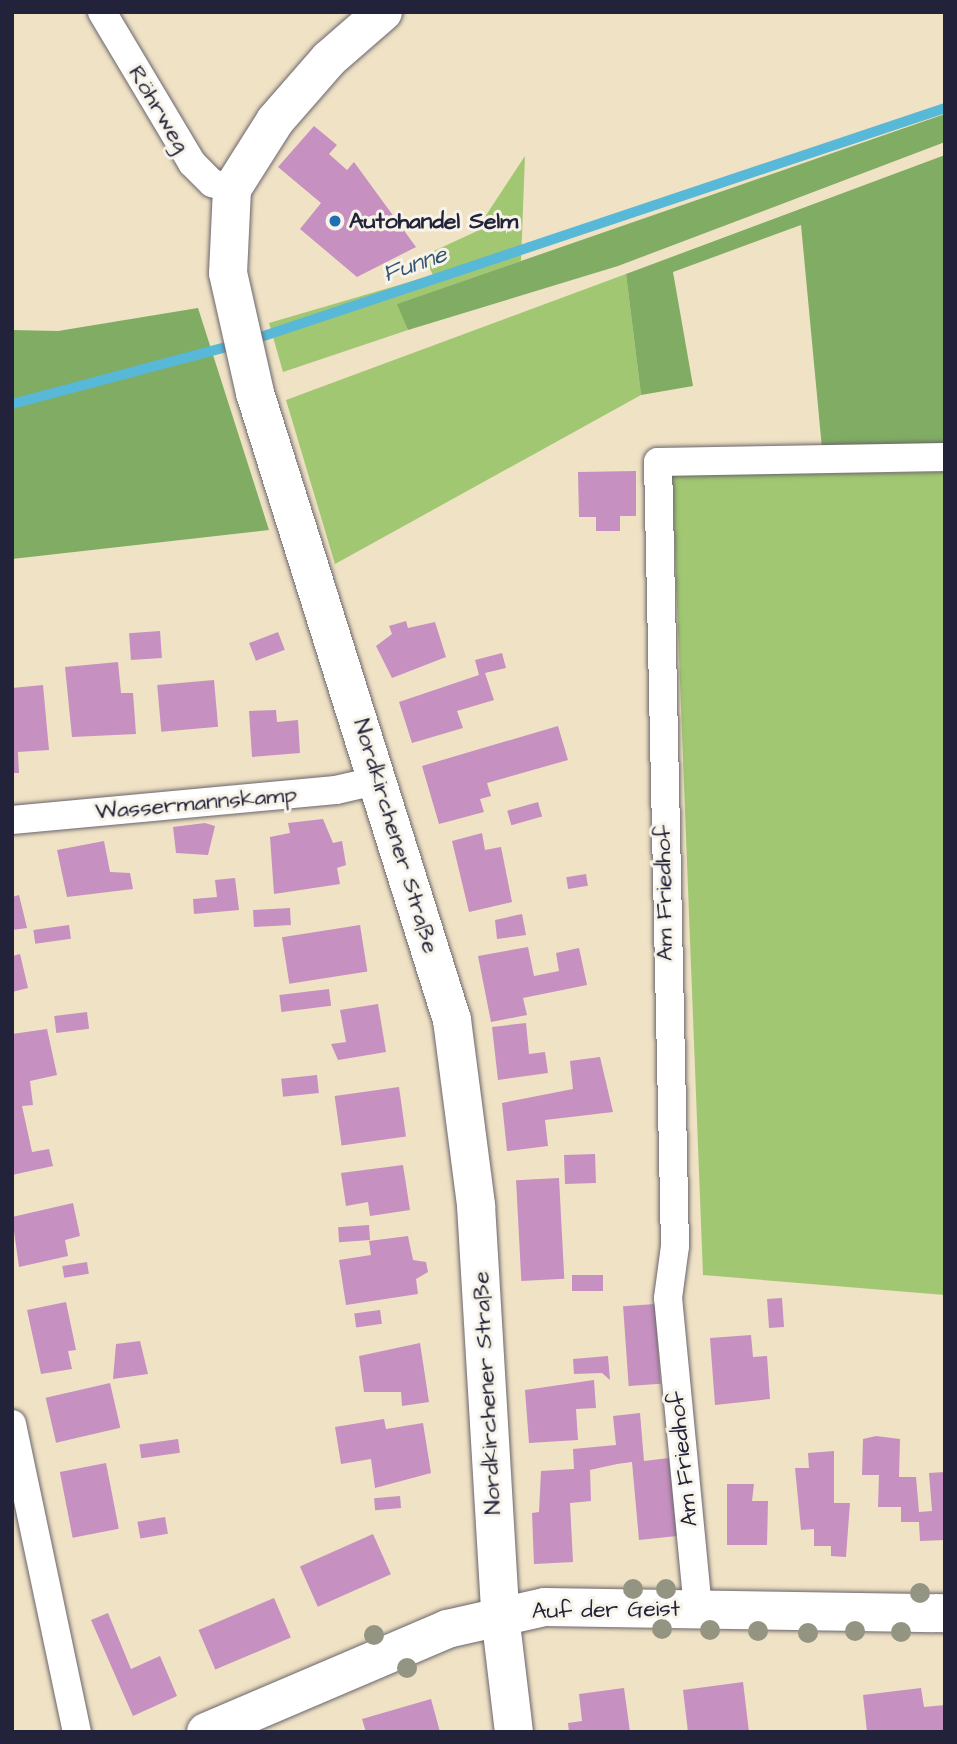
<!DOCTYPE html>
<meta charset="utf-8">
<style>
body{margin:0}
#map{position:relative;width:957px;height:1744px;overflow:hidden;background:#f0e2c5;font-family:"Architects Daughter",sans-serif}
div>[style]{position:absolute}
.green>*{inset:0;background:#a1c772}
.forest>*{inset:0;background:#80ac64}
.stream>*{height:10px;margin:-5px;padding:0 5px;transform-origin:5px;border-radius:5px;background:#58b8d7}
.building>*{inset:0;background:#c690c0;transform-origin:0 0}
.roads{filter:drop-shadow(0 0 2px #6a656b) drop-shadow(0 0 2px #6a656b)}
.street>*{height:28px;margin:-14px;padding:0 14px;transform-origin:14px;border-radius:14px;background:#fff}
.secondary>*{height:38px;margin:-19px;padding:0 19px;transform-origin:19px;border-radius:19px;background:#fff}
.trees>*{width:20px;height:20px;margin:-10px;border-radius:50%;background:#949482}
.dots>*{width:19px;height:19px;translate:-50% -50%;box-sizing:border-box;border:4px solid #f7f3e8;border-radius:50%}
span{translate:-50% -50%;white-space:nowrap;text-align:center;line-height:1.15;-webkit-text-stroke:6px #f7f3e8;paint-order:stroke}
.street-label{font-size:23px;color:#22223b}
.poi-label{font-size:23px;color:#22223b;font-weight:700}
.left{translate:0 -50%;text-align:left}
.water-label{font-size:24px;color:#355672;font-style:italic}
.frame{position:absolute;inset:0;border:14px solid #22223b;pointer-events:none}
</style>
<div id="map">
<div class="green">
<div style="clip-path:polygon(525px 156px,521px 261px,398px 304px,408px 330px,283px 372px,269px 323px,433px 275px,423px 256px,475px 232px)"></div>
<div style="clip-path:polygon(626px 274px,641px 395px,335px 564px,286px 400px)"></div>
<div style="clip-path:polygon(945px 472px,945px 1295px,703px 1275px,672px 475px)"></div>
</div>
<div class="forest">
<div style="clip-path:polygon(945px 114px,945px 142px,618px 266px,408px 330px,397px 304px)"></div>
<div style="clip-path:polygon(945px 155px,945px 460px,823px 459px,801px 225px,673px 272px,693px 386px,641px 395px,626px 274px)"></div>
<div style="clip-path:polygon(198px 308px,269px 530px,12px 559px,12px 330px,58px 331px)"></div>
</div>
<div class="stream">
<div style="left:252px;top:340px;width:731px;rotate:-18.51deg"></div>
<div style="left:12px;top:404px;width:233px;rotate:-14.9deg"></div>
</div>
<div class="building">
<div style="clip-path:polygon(314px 126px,337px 145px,329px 154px,347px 170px,354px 162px,416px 247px,357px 277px,300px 229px,321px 203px,278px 167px)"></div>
<div style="clip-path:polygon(636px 471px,636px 516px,620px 516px,620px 531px,596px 531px,596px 517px,579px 517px,578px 472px)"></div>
<div style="clip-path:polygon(406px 621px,408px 628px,435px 622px,446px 657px,392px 678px,376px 646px,392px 634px,389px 626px)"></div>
<div style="left:160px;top:631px;width:27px;height:31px;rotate:86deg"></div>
<div style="left:278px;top:632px;width:19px;height:31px;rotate:69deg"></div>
<div style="clip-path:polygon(502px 653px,506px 668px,485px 673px,494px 700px,457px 711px,463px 728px,412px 743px,399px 702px,479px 675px,475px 660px)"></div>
<div style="clip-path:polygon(118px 662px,121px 693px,133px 693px,136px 734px,72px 737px,65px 667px)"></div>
<div style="left:214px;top:680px;width:47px;height:57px;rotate:85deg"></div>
<div style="clip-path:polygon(43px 685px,49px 750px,18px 752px,19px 773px,12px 773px,12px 688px)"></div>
<div style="clip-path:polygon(276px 710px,277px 722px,298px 720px,300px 753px,252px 757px,249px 711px)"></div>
<div style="clip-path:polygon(558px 726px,568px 760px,487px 783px,491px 796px,480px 799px,484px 812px,439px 824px,422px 766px)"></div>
<div style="left:538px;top:802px;width:15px;height:32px;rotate:74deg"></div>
<div style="clip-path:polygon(323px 819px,333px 843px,342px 841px,346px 865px,337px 868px,340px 884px,274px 894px,270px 837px,290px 833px,288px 823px)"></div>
<div style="clip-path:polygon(205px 823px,215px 826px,208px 855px,176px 853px,173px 827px)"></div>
<div style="clip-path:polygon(482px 833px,485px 850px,501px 847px,512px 902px,469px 912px,452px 841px)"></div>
<div style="clip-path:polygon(104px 841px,110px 872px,130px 873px,133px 889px,67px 897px,57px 850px)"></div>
<div style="left:586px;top:874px;width:12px;height:20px;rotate:81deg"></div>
<div style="clip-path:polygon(235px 878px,239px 910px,194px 914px,193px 899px,217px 897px,215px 880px)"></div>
<div style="clip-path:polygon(19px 895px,27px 928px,12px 930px,12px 897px)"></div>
<div style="left:290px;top:908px;width:17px;height:37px;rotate:87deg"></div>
<div style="clip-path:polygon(522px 914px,526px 935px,497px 939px,495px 920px)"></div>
<div style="left:69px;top:925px;width:14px;height:36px;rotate:82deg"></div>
<div style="left:360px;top:925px;width:47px;height:79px;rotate:81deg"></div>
<div style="clip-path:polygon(528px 947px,534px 976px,559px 971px,556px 953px,579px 948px,587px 985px,523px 998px,527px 1015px,491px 1022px,478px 956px)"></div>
<div style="clip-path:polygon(20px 954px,28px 988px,12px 992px,12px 956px)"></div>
<div style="left:329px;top:989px;width:17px;height:50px;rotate:83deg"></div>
<div style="clip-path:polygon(378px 1004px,386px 1052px,338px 1060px,331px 1044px,346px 1042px,340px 1010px)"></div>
<div style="left:87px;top:1012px;width:17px;height:33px;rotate:83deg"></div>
<div style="clip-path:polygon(526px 1023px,529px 1054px,545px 1052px,548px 1073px,498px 1080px,492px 1027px)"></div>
<div style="clip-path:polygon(47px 1029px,57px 1075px,30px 1081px,33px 1105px,22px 1106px,32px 1152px,49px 1149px,53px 1166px,12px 1175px,12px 1034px)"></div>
<div style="clip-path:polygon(600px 1057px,613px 1112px,545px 1120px,548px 1146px,507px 1151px,502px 1103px,573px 1089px,570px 1061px)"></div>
<div style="left:317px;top:1075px;width:18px;height:36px;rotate:84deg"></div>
<div style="left:399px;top:1087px;width:50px;height:65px;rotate:82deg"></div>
<div style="left:595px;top:1154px;width:29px;height:31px;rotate:88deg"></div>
<div style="clip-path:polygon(403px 1165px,410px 1210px,370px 1216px,368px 1202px,346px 1206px,341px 1173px)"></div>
<div style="left:559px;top:1178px;width:101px;height:43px;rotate:87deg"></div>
<div style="clip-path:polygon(73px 1203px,80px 1236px,65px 1240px,68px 1256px,19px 1267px,12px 1217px)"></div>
<div style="left:369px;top:1225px;width:15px;height:31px;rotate:86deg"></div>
<div style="clip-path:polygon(408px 1236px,413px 1260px,426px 1262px,428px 1272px,416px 1279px,418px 1294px,346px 1305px,339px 1260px,371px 1255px,369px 1241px)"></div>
<div style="left:87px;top:1262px;width:12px;height:25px;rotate:81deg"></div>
<div style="left:572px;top:1275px;width:31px;height:16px"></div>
<div style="left:782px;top:1298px;width:29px;height:15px;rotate:86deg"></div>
<div style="clip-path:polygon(66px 1302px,76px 1350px,68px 1351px,72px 1369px,41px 1374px,27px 1310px)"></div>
<div style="left:655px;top:1304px;width:80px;height:32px;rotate:86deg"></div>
<div style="left:380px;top:1310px;width:14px;height:26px;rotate:82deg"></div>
<div style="clip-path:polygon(751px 1335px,753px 1357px,767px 1356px,770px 1399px,715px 1405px,710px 1338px)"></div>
<div style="clip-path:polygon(140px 1341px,148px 1374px,113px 1379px,116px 1344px)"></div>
<div style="clip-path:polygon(420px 1343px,429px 1402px,402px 1406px,401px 1392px,364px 1392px,359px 1356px)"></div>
<div style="clip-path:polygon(608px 1356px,610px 1380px,602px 1373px,574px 1374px,573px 1359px)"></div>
<div style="clip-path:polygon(594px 1380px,596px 1408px,576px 1409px,578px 1440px,529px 1443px,525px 1390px)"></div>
<div style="left:110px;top:1383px;width:46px;height:66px;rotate:77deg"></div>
<div style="clip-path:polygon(640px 1413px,644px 1461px,669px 1458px,677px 1536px,639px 1540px,632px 1462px,617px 1464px,590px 1470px,591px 1501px,570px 1503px,573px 1562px,534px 1564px,532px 1513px,539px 1512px,541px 1471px,574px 1469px,573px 1449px,616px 1445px,613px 1416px)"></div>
<div style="clip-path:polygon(384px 1419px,386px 1429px,423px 1423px,431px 1473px,375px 1488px,371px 1459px,341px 1464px,335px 1427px)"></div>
<div style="clip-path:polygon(876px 1436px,900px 1439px,899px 1477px,916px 1477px,919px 1512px,932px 1511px,929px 1473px,945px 1472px,945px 1540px,920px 1541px,919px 1522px,901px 1522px,901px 1507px,878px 1507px,879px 1475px,862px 1475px,863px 1439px)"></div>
<div style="left:178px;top:1439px;width:14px;height:39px;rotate:82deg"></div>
<div style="clip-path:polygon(834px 1451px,834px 1503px,850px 1503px,846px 1557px,831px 1556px,831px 1546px,814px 1546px,814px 1529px,801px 1530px,795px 1468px,809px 1468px,808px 1453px)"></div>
<div style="left:106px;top:1463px;width:67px;height:47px;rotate:79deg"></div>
<div style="clip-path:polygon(727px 1484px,754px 1484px,752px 1501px,768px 1501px,767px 1545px,727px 1545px)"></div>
<div style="left:400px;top:1496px;width:12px;height:26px;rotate:85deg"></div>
<div style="left:165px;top:1517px;width:17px;height:28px;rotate:80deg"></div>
<div style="left:373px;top:1534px;width:44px;height:80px;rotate:66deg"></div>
<div style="left:274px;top:1598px;width:43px;height:82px;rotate:67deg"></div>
<div style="clip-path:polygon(108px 1613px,131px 1669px,160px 1656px,177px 1696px,133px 1716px,91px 1620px)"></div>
<div style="clip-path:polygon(743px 1682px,749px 1732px,688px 1732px,683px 1690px)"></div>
<div style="clip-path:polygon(624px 1688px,630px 1732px,569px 1732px,568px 1723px,582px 1721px,579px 1694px)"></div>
<div style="clip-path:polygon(921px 1688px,924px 1707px,945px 1705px,945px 1732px,867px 1732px,863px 1695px)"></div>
<div style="clip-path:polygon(431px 1699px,440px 1732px,366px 1732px,362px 1719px)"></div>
</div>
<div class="roads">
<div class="street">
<div style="left:102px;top:12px;width:176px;rotate:59.2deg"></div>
<div style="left:192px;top:163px;width:28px;rotate:45deg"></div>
<div style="left:212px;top:183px;width:21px;rotate:17deg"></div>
<div style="left:12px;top:820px;width:325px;rotate:-5.3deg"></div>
<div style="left:336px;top:790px;width:44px;rotate:-13.1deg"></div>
<div style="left:12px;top:1424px;width:315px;rotate:78.1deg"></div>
<div style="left:698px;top:1609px;width:312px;rotate:-95.5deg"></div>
<div style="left:668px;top:1298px;width:52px;rotate:-82.3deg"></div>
<div style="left:675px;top:1246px;width:784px;rotate:-91.24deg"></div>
<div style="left:658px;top:462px;width:287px;rotate:-1deg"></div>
</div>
<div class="secondary">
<div style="left:383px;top:12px;width:72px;rotate:139deg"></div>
<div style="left:329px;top:59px;width:82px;rotate:131.1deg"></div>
<div style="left:275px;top:121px;width:80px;rotate:122.3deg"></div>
<div style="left:232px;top:189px;width:84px;rotate:92.7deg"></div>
<div style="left:228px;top:273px;width:123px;rotate:77.3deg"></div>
<div style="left:255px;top:393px;width:657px;rotate:72.56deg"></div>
<div style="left:452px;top:1020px;width:187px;rotate:82.6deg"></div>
<div style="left:476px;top:1205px;width:411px;rotate:86.6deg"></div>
<div style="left:500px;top:1615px;width:118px;rotate:83.2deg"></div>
<div style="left:206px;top:1732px;width:262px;rotate:-23.1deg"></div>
<div style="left:447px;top:1629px;width:100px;rotate:-12.7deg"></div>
<div style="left:545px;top:1607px;width:400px;rotate:0.9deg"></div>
</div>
</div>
<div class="trees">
<div style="left:633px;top:1589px"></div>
<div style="left:666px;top:1589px"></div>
<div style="left:920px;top:1593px"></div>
<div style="left:662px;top:1629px"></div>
<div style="left:710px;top:1630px"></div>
<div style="left:758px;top:1631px"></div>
<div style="left:855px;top:1631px"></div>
<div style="left:901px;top:1632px"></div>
<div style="left:808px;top:1633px"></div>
<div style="left:374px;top:1635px"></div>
<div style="left:407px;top:1668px"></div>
</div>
<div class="dots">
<div style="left:335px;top:221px;background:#1f6fb2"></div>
</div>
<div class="street-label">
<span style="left:159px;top:109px;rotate:59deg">Röhrweg</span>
<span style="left:196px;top:803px;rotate:-5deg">Wassermannskamp</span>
<span style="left:396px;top:836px;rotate:73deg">Nordkirchener Straße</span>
<span style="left:664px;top:893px;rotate:-91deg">Am Friedhof</span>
<span style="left:487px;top:1393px;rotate:-93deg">Nordkirchener Straße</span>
<span style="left:683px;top:1459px;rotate:-96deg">Am Friedhof</span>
<span style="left:606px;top:1610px;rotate:-1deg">Auf der Geist</span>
</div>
<div class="poi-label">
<span class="left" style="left:349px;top:221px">Autohandel Selm</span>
</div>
<div class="water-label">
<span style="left:415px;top:265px;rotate:-19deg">Funne</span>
</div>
<div class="frame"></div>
</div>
